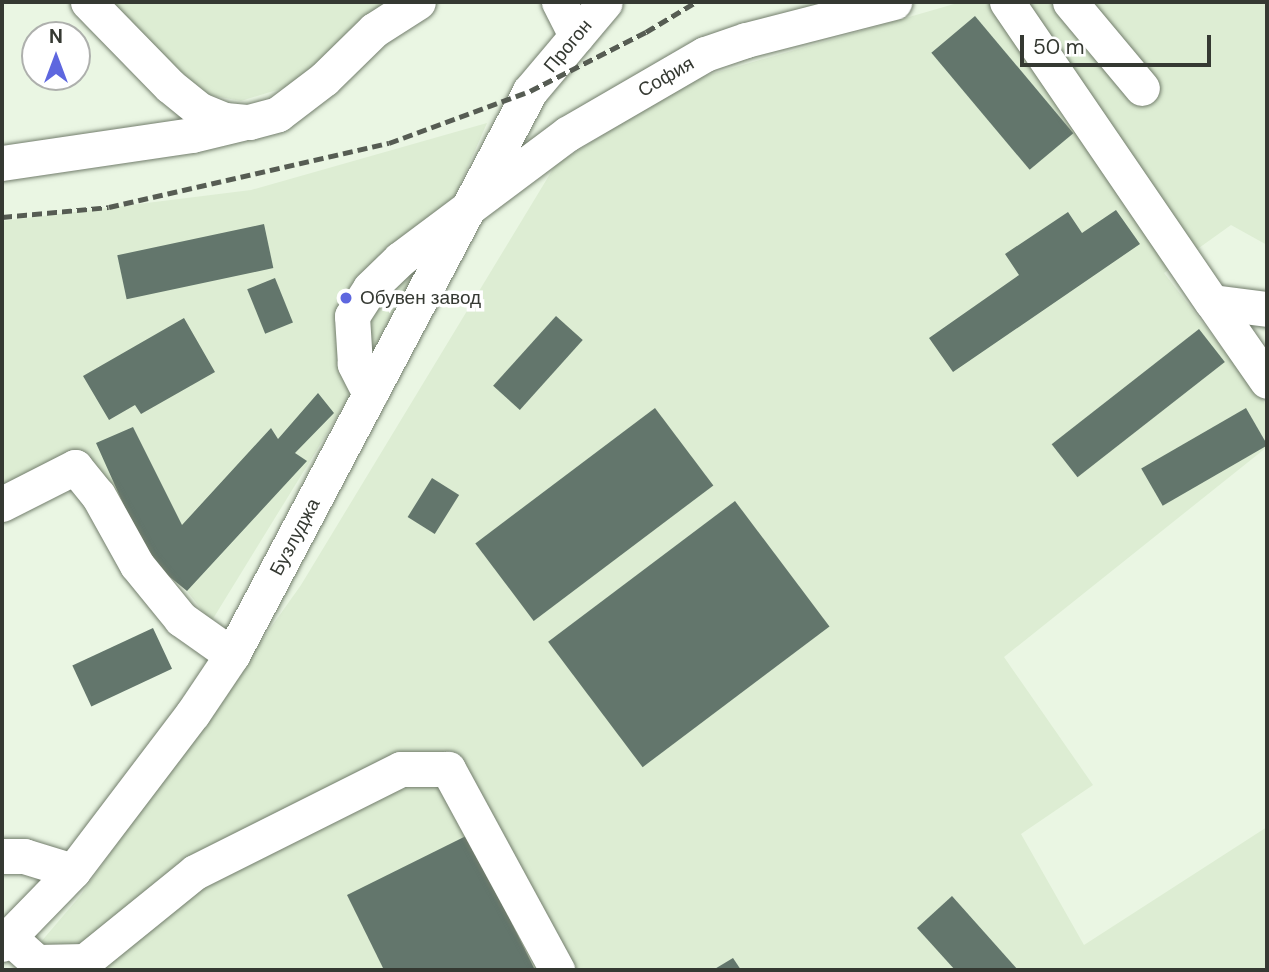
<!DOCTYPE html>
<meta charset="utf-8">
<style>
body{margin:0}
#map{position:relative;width:1269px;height:972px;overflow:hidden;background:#eaf6e3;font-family:"DM Sans",sans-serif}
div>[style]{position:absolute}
.built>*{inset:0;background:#ddedd3}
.building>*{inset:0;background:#63766c;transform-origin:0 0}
.roads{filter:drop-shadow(0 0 2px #727d6c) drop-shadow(0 0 2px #727d6c)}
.minor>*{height:35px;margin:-17.5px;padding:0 17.5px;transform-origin:17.5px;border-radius:17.5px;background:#fff}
.rail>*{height:5px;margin-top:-2.5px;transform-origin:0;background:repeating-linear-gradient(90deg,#565c53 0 10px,transparent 0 15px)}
.dots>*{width:19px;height:19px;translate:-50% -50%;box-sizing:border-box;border:4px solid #fff;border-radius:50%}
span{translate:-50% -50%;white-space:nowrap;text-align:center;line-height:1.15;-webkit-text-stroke:7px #fff;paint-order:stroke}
.street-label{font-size:19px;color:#353932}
.poi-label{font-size:19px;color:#353932}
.left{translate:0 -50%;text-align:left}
.frame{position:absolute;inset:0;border:4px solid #353932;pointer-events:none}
.north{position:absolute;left:21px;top:21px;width:70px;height:70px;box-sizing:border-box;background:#fff;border:2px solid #aeb0ad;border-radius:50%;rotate:0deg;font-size:19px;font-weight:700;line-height:28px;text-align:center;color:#353932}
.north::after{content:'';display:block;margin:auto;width:24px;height:32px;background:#5e67df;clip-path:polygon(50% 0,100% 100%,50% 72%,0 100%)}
.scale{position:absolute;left:1020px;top:35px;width:191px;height:32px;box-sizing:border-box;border:4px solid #353932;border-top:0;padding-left:9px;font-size:21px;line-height:24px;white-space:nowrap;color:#353932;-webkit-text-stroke:5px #fff;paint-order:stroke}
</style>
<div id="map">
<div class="built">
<div style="clip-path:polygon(109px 2px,392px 2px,296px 84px,241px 101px,204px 94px)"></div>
<div style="clip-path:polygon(961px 2px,1267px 2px,1267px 245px,1231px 225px,1164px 273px,1267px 406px,1267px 447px,1004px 657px,1093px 785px,1021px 834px,1084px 945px,1267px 827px,1267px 970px,17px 970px,80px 896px,301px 585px,556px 164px,694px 79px)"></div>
<div style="clip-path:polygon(487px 123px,440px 230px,361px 378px,211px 622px,187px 591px,148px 559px,77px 450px,2px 486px,2px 221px,251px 190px)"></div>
</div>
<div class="building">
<div style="left:975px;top:16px;width:153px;height:57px;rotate:50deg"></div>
<div style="clip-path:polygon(1116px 210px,1140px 244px,953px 372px,929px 338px,1019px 275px,1005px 254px,1068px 212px,1082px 233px)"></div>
<div style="left:264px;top:224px;width:45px;height:150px;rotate:78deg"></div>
<div style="left:275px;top:278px;width:48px;height:30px;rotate:68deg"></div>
<div style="left:556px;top:316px;width:36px;height:94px;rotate:42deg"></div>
<div style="clip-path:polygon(184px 318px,215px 372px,141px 414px,135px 405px,109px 420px,83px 376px)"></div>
<div style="left:1199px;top:329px;width:42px;height:187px;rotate:52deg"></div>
<div style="clip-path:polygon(318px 393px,334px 413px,295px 453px,307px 461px,187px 591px,148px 559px,96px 443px,133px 427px,182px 525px,271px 428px,278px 439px)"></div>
<div style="left:655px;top:408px;width:97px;height:225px;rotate:53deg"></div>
<div style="left:1246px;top:408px;width:43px;height:121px;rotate:60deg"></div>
<div style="left:432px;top:478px;width:32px;height:46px;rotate:32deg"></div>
<div style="left:735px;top:501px;width:157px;height:234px;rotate:53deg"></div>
<div style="left:153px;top:628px;width:45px;height:89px;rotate:65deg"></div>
<div style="clip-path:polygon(468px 835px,535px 970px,384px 970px,347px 895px)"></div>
<div style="clip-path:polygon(952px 896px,1018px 970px,955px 970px,917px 928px)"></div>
<div style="clip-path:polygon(733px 958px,741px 970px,713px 970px)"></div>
</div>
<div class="roads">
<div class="minor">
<div style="left:88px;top:2px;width:117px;rotate:45.7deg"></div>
<div style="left:170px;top:86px;width:38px;rotate:39deg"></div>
<div style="left:200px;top:110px;width:27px;rotate:22deg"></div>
<div style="left:225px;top:120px;width:24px;rotate:5deg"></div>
<div style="left:249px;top:122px;width:30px;rotate:-15deg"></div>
<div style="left:278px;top:114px;width:58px;rotate:-37.3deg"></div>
<div style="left:324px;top:79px;width:70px;rotate:-44.4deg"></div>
<div style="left:374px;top:30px;width:52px;rotate:-32.5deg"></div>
<div style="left:559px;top:2px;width:38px;rotate:63deg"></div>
<div style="left:1007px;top:2px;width:363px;rotate:55.7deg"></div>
<div style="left:1070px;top:2px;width:112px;rotate:50.1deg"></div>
<div style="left:2px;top:163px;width:192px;rotate:-8.4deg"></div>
<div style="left:192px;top:135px;width:51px;rotate:-13.5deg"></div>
<div style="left:1267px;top:309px;width:55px;rotate:-172.7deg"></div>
<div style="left:1212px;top:302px;width:96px;rotate:55.2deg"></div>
<div style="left:370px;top:394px;width:34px;rotate:-117deg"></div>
<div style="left:355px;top:364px;width:48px;rotate:-93.6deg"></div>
<div style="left:352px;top:316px;width:33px;rotate:-57deg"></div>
<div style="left:370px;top:288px;width:42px;rotate:-44deg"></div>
<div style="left:400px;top:259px;width:209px;rotate:-36.8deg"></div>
<div style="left:567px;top:134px;width:160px;rotate:-30.1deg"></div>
<div style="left:705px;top:54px;width:43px;rotate:-18.9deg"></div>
<div style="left:746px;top:40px;width:153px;rotate:-14.4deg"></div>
<div style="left:2px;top:504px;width:82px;rotate:-26.9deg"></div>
<div style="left:75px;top:467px;width:36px;rotate:51deg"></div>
<div style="left:98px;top:495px;width:80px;rotate:60.9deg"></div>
<div style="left:137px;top:565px;width:70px;rotate:50.8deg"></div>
<div style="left:181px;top:619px;width:62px;rotate:35.2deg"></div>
<div style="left:2px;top:856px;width:22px"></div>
<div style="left:24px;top:856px;width:51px;rotate:17deg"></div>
<div style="left:10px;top:938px;width:36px;rotate:42deg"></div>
<div style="left:37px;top:962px;width:48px;rotate:-1.2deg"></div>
<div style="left:85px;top:961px;width:141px;rotate:-39deg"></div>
<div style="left:195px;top:872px;width:230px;rotate:-26.6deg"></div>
<div style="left:401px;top:769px;width:47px"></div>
<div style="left:448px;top:769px;width:229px;rotate:61.5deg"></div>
<div style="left:2px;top:944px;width:102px;rotate:-45.8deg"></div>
<div style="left:73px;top:871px;width:198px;rotate:-52.8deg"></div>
<div style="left:193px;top:713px;width:70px;rotate:-56.1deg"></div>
<div style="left:232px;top:655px;width:638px;rotate:-62.15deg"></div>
<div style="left:530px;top:91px;width:116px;rotate:-49.9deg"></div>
</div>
</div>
<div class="rail">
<div style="left:2px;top:217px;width:107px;rotate:-5.3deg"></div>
<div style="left:109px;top:207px;width:287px;rotate:-12.9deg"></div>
<div style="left:389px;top:143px;width:150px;rotate:-20.2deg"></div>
<div style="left:530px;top:91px;width:130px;rotate:-27deg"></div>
<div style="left:646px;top:32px;width:58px;rotate:-31deg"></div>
</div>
<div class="dots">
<div style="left:346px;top:298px;background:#5e67df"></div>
</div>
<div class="street-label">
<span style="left:568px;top:46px;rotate:-50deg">Прогон</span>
<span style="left:666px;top:77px;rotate:-30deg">София</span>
<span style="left:295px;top:537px;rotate:-62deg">Бузлуджа</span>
</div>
<div class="poi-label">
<span class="left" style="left:360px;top:298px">Обувен завод</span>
</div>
<div class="frame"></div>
<div class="north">N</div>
<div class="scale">50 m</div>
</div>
